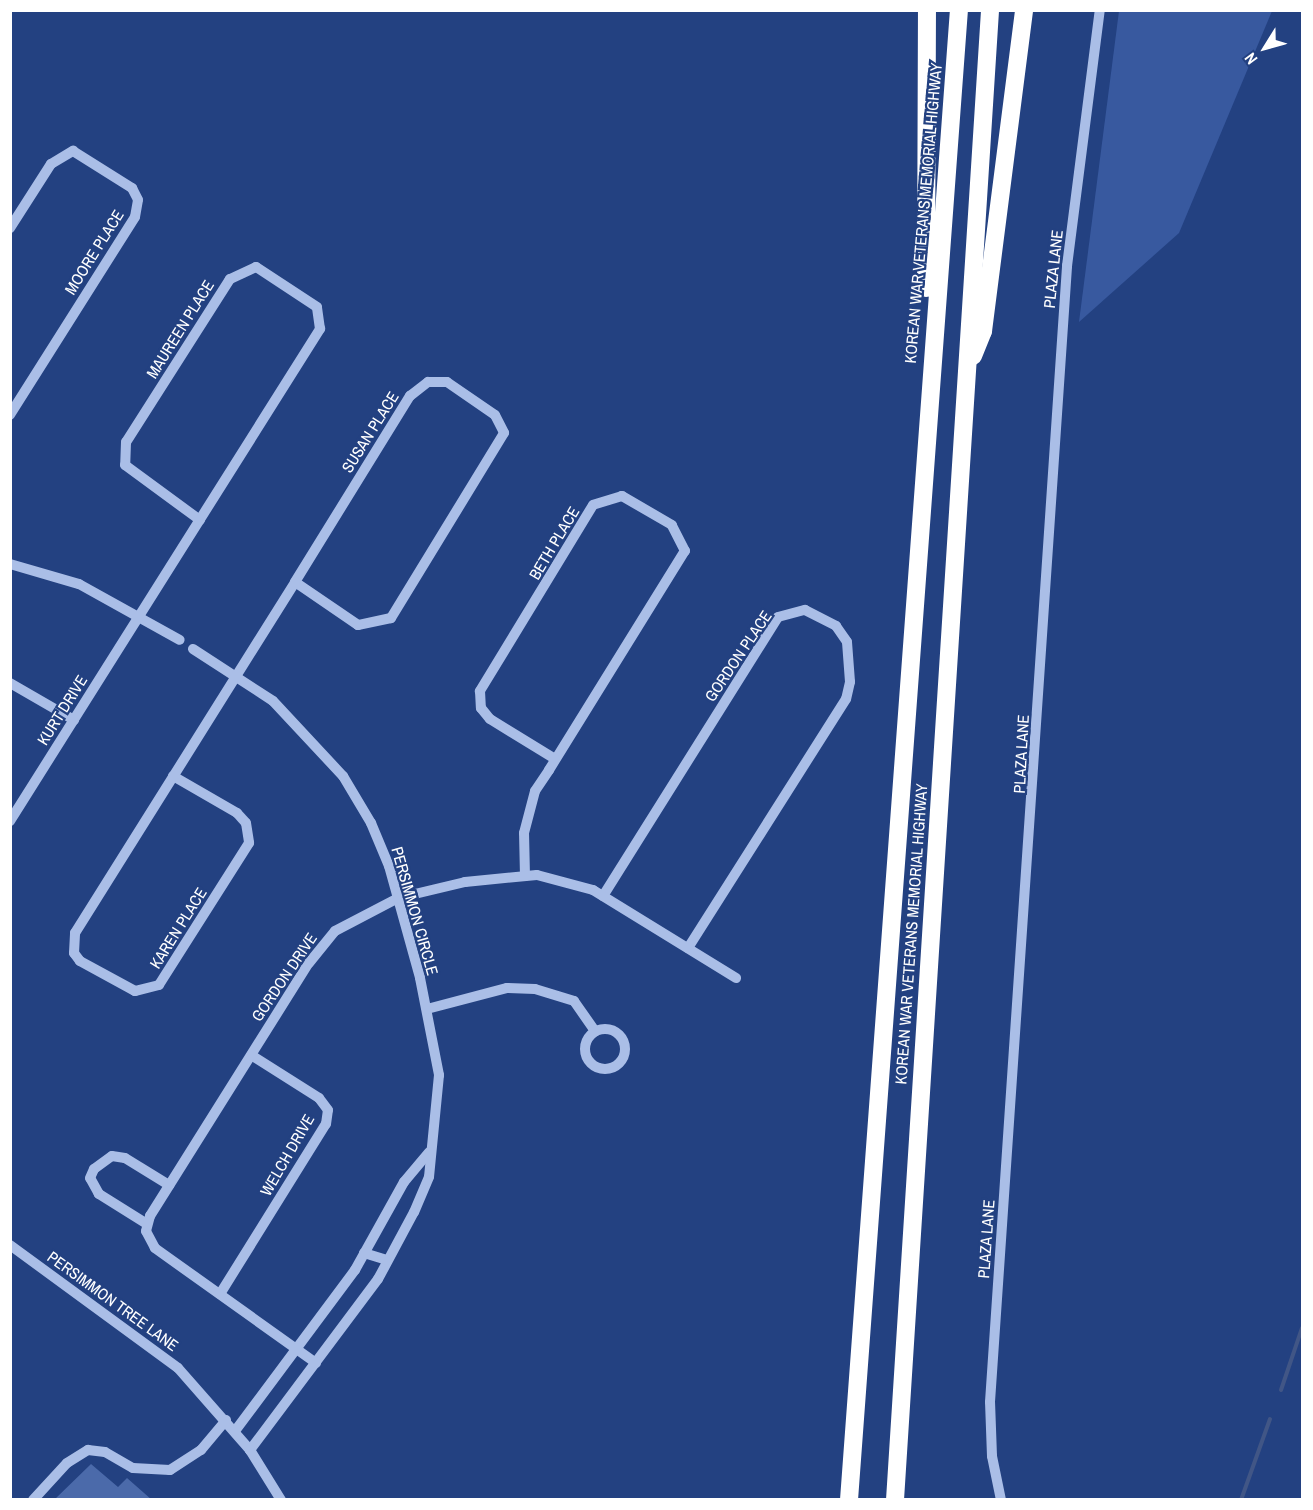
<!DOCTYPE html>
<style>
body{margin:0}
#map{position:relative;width:1313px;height:1510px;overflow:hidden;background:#234181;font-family:"Archivo Narrow",sans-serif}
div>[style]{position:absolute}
.green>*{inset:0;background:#38599f}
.stream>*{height:4px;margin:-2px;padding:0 2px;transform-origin:2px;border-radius:2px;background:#415686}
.building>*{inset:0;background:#4b6aaa}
.minor>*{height:10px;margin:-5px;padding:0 5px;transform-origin:5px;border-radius:5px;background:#aabee7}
.minor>.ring{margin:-5px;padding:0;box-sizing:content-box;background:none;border:10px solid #aabee7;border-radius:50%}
.highway>*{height:18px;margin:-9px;padding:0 9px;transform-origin:9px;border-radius:9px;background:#fff}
span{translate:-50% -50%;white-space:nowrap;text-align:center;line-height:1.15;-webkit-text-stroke:4.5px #234181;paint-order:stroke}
.street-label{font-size:16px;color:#fff}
.frame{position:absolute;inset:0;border:12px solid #fff;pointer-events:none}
.north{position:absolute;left:1235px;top:18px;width:60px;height:60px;-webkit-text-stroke:4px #234181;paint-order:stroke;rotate:233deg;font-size:16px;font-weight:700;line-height:24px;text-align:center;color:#fff}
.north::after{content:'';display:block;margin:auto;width:21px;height:27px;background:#fff;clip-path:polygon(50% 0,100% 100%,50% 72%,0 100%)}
</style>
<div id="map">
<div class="green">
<div style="clip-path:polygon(1119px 11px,1272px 11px,1179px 233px,1079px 322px)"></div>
</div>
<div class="stream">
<div style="left:1281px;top:1390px;width:65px;rotate:-71.3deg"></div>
<div style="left:1241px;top:1500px;width:86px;rotate:-70.3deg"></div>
</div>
<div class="building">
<div style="clip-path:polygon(91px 1464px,118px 1487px,127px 1478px,152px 1500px,54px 1500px)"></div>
</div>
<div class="minor">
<div style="left:10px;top:228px;width:76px;rotate:-57.4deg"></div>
<div style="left:51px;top:164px;width:26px;rotate:-31deg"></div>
<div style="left:73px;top:151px;width:70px;rotate:32.1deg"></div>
<div style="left:132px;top:188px;width:13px;rotate:63deg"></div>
<div style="left:138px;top:200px;width:17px;rotate:100deg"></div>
<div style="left:135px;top:217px;width:234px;rotate:122.3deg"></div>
<div style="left:428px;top:382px;width:19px"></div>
<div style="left:447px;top:382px;width:58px;rotate:34.5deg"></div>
<div style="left:495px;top:415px;width:20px;rotate:63deg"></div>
<div style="left:504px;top:433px;width:217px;rotate:121.4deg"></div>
<div style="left:391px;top:618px;width:34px;rotate:168deg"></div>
<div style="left:358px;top:625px;width:76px;rotate:-145.7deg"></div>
<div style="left:295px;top:582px;width:219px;rotate:-58.3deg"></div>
<div style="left:410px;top:396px;width:23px;rotate:-38deg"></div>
<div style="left:10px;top:564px;width:72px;rotate:16.2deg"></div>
<div style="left:79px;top:584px;width:115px;rotate:29deg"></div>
<div style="left:193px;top:649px;width:95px;rotate:33deg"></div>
<div style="left:273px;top:701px;width:103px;rotate:47deg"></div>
<div style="left:343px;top:776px;width:55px;rotate:59.2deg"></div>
<div style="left:371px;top:823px;width:47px;rotate:67.3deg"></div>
<div style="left:389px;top:866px;width:116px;rotate:74.5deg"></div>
<div style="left:420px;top:978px;width:99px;rotate:78.9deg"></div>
<div style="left:439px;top:1075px;width:102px;rotate:95.6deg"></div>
<div style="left:429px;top:1177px;width:38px;rotate:113deg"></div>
<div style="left:414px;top:1212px;width:76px;rotate:118.2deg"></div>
<div style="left:378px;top:1279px;width:214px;rotate:126.8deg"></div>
<div style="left:10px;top:683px;width:74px;rotate:30deg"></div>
<div style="left:173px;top:776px;width:74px;rotate:30deg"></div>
<div style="left:237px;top:813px;width:13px;rotate:48deg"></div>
<div style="left:246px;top:823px;width:20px;rotate:81deg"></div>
<div style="left:249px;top:843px;width:168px;rotate:122.4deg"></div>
<div style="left:159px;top:985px;width:25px;rotate:166deg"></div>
<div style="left:135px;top:991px;width:63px;rotate:-151.4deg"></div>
<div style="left:80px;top:961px;width:10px;rotate:-127deg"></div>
<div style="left:74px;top:953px;width:20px;rotate:-87deg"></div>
<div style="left:75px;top:933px;width:414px;rotate:-57.9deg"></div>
<div style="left:10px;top:821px;width:582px;rotate:-57.79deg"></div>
<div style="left:320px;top:329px;width:22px;rotate:-98deg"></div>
<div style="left:317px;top:307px;width:73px;rotate:-146.7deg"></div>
<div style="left:256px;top:267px;width:29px;rotate:155deg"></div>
<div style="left:230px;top:279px;width:193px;rotate:122.5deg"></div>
<div style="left:126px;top:442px;width:23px;rotate:92deg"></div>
<div style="left:125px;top:465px;width:93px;rotate:36.3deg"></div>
<div style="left:525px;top:876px;width:43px;rotate:-91.3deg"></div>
<div style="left:524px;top:833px;width:43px;rotate:-75.3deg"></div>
<div style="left:535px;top:791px;width:25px;rotate:-56deg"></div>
<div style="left:549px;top:770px;width:258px;rotate:-58.2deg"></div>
<div style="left:685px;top:551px;width:29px;rotate:-117deg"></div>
<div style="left:672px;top:525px;width:58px;rotate:-149.9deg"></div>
<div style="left:622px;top:496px;width:30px;rotate:163deg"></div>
<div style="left:593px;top:505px;width:218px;rotate:121.3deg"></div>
<div style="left:480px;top:691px;width:17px;rotate:87deg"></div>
<div style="left:481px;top:708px;width:14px;rotate:51deg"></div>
<div style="left:490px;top:719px;width:76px;rotate:31.6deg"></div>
<div style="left:603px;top:896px;width:329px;rotate:-57.9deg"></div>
<div style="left:778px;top:617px;width:28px;rotate:-15deg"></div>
<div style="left:805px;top:610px;width:35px;rotate:27deg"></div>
<div style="left:836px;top:626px;width:19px;rotate:55deg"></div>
<div style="left:847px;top:642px;width:40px;rotate:85.7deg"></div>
<div style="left:850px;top:682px;width:17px;rotate:103deg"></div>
<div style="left:846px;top:699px;width:295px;rotate:122.4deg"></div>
<div style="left:427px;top:1009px;width:83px;rotate:-14.7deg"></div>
<div style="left:507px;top:988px;width:28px;rotate:2deg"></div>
<div style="left:535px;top:989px;width:41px;rotate:17.1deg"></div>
<div style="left:574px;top:1001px;width:37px;rotate:55deg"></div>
<div class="ring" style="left:585px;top:1029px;width:30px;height:30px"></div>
<div style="left:147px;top:1224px;width:57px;rotate:-148deg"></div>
<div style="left:99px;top:1194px;width:18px;rotate:-119deg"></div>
<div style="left:90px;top:1178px;width:10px;rotate:-66deg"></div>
<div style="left:94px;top:1169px;width:22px;rotate:-36deg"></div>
<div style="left:112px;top:1156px;width:13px;rotate:9deg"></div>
<div style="left:125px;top:1158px;width:52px;rotate:31.5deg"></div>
<div style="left:10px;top:1245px;width:208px;rotate:36.2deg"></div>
<div style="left:178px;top:1368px;width:109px;rotate:48.7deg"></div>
<div style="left:250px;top:1450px;width:59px;rotate:58.2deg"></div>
<div style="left:364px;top:1253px;width:24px;rotate:17deg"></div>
<div style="left:220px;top:1294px;width:200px;rotate:-58.1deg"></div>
<div style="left:326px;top:1124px;width:14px;rotate:-82deg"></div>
<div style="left:328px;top:1110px;width:15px;rotate:-127deg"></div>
<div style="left:319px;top:1098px;width:80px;rotate:-147.7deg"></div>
<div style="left:316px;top:1363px;width:198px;rotate:-144.5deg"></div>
<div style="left:155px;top:1248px;width:19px;rotate:-118deg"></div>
<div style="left:146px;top:1231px;width:16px;rotate:-75deg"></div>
<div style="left:150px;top:1216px;width:299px;rotate:-57.9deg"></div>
<div style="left:309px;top:963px;width:41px;rotate:-50.9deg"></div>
<div style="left:335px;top:931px;width:71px;rotate:-27.6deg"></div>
<div style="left:398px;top:898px;width:69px;rotate:-13.4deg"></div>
<div style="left:465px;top:882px;width:72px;rotate:-5.6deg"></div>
<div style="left:537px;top:875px;width:58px;rotate:15deg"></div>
<div style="left:593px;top:890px;width:168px;rotate:31.6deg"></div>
<div style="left:235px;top:1431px;width:201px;rotate:-53.3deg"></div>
<div style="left:355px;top:1270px;width:101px;rotate:-60.9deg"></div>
<div style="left:404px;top:1182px;width:39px;rotate:-50deg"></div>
<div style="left:33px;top:1500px;width:50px;rotate:-47.4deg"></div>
<div style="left:67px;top:1463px;width:25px;rotate:-32deg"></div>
<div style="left:88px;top:1450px;width:17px;rotate:7deg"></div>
<div style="left:105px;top:1452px;width:32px;rotate:30deg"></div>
<div style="left:133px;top:1468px;width:37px;rotate:3deg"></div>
<div style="left:170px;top:1470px;width:37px;rotate:-33deg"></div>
<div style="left:201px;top:1450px;width:39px;rotate:-50deg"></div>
<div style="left:1001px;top:1500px;width:45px;rotate:-101.6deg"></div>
<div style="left:992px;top:1456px;width:54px;rotate:-92.1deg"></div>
<div style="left:990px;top:1402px;width:1139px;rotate:-86.12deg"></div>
<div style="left:1067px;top:266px;width:258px;rotate:-82.7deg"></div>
</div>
<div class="highway">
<div style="left:926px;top:288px;width:278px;rotate:-89.8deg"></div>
<div style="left:973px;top:356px;width:27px;rotate:-68deg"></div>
<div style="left:983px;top:331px;width:324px;rotate:-82.7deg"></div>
<div style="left:849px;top:1500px;width:1494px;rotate:-85.78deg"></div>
<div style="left:895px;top:1500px;width:1493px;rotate:-86.35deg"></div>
</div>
<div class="street-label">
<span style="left:923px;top:213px;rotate:-85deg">KOREAN WAR VETERANS MEMORIAL HIGHWAY</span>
<span style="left:94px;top:252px;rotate:-58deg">MOORE PLACE</span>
<span style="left:1053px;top:269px;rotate:-84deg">PLAZA LANE</span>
<span style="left:180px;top:329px;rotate:-58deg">MAUREEN PLACE</span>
<span style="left:370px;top:432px;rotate:-58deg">SUSAN PLACE</span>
<span style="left:554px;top:543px;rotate:-59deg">BETH PLACE</span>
<span style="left:738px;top:656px;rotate:-56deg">GORDON PLACE</span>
<span style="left:62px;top:710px;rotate:-58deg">KURT DRIVE</span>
<span style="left:1021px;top:754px;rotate:-87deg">PLAZA LANE</span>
<span style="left:415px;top:911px;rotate:74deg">PERSIMMON CIRCLE</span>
<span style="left:178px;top:928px;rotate:-58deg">KAREN PLACE</span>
<span style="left:911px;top:934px;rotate:-86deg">KOREAN WAR VETERANS MEMORIAL HIGHWAY</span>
<span style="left:284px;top:977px;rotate:-56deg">GORDON DRIVE</span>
<span style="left:287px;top:1155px;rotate:-60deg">WELCH DRIVE</span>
<span style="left:986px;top:1239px;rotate:-86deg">PLAZA LANE</span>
<span style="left:113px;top:1301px;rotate:36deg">PERSIMMON TREE LANE</span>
</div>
<div class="frame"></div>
<div class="north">N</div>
</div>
